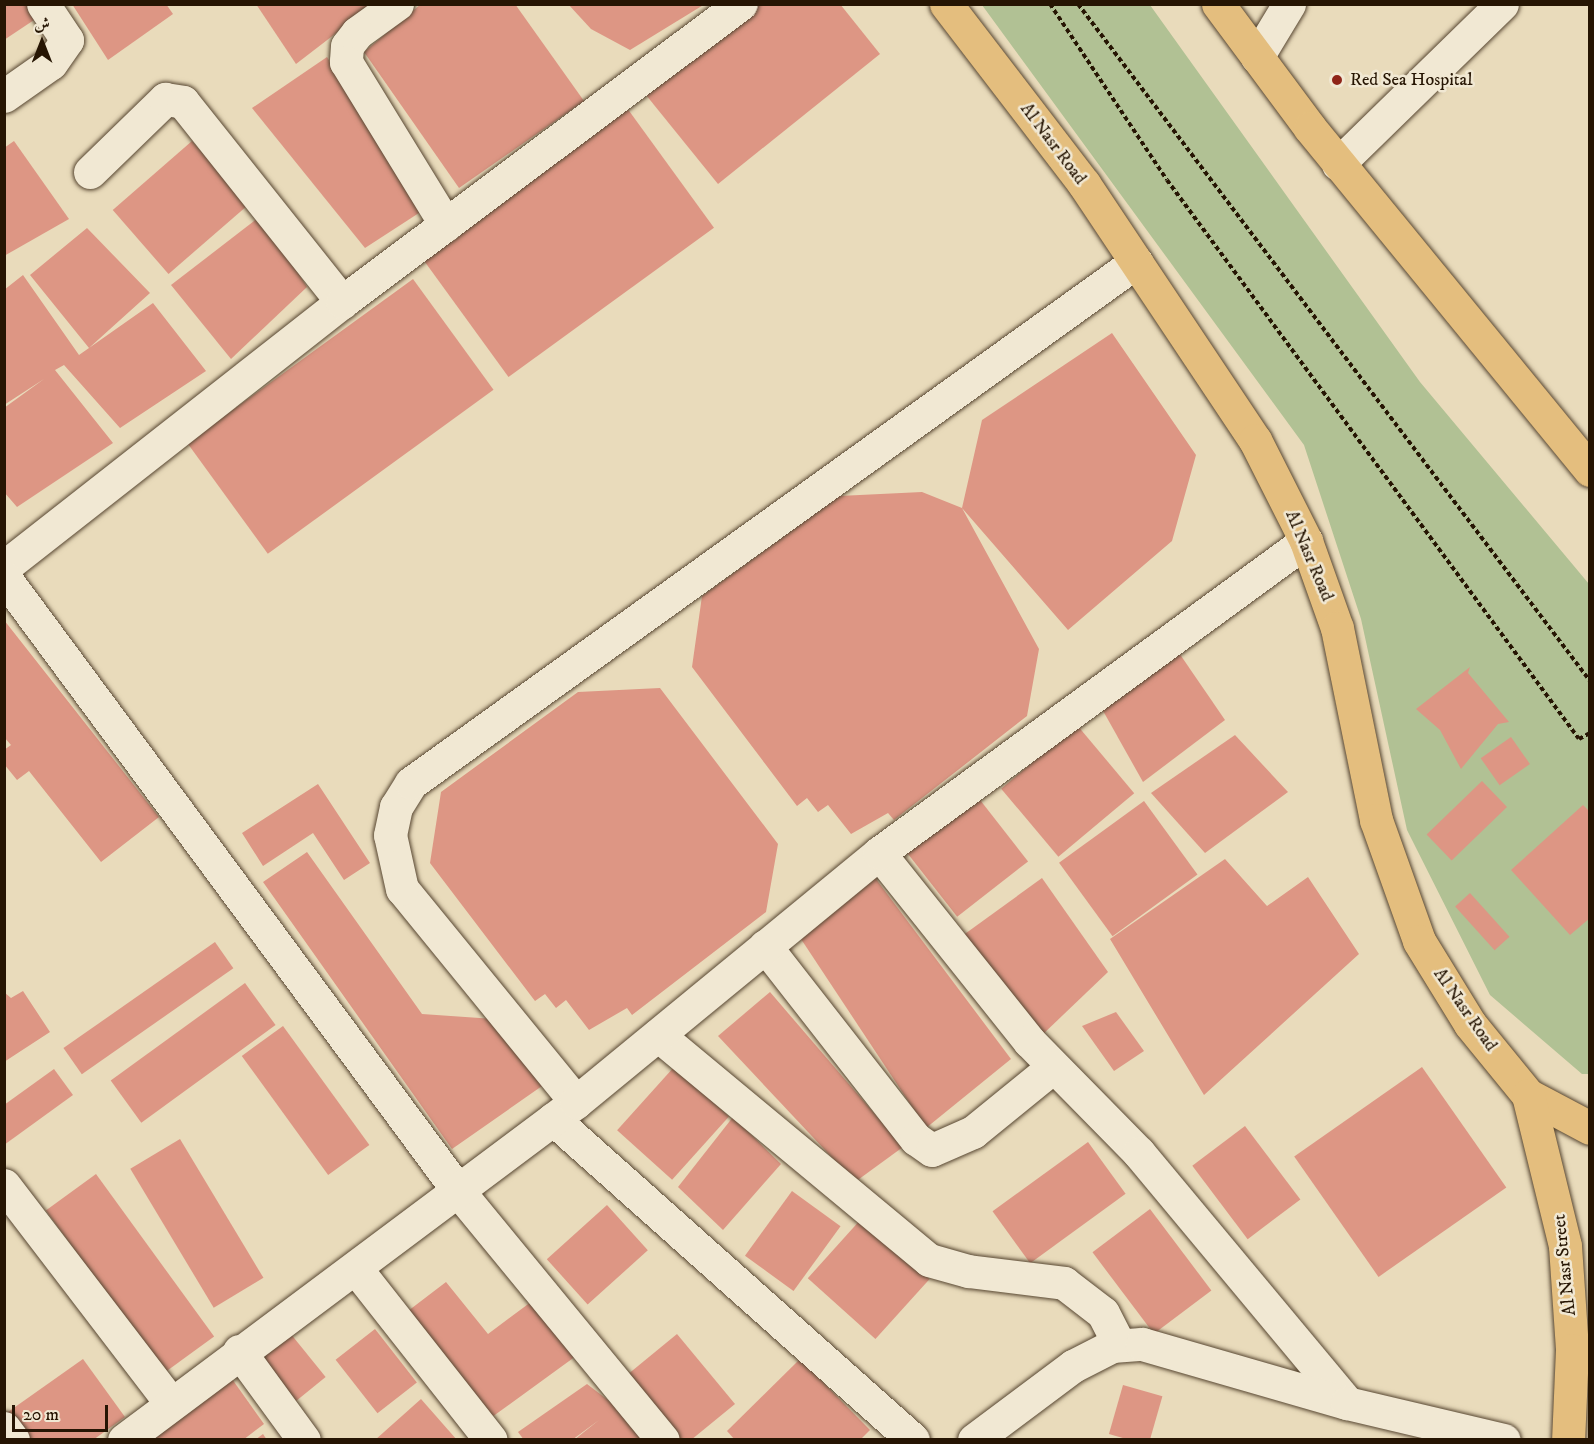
<!DOCTYPE html>
<meta charset="utf-8">
<style>
body{margin:0}
#map{position:relative;width:1594px;height:1444px;overflow:hidden;background:#e9dbbb;font-family:"IM FELL DW Pica",Amiri,serif}
div>[style]{position:absolute}
.green>*{inset:0;background:#b1c194}
.building>*{inset:0;background:#dd9684;transform-origin:0 0}
.path>*{height:4px;margin-top:-2px;transform-origin:0;background:repeating-linear-gradient(90deg,#261503 0 4.5px,transparent 0 7.5px)}
.roads{filter:drop-shadow(0 0 2px #574631) drop-shadow(0 0 2px #574631)}
.minor>*{height:33px;margin:-16.5px;padding:0 16.5px;transform-origin:16.5px;border-radius:16.5px;background:#f1e8d3}
.major>*{height:33px;margin:-16.5px;padding:0 16.5px;transform-origin:16.5px;border-radius:16.5px;background:#e4be7e}
.dots>*{width:16px;height:16px;translate:-50% -50%;box-sizing:border-box;border:3px solid #f1e8d3;border-radius:50%}
span{translate:-50% -50%;white-space:nowrap;text-align:center;line-height:1.15;-webkit-text-stroke:5px #f1e8d3;paint-order:stroke}
.poi-label{font-size:18px;color:#261503}
.left{translate:0 -50%;text-align:left}
.street-label{font-size:18px;color:#261503}
.frame{position:absolute;inset:0;border:6px solid #261503;pointer-events:none}
.north{position:absolute;left:12px;top:12px;width:60px;height:60px;-webkit-text-stroke:4px #f1e8d3;paint-order:stroke;rotate:0deg;font-size:16px;font-weight:700;line-height:24px;text-align:center;color:#261503}
.north::after{content:'';display:block;margin:auto;width:21px;height:27px;background:#261503;clip-path:polygon(50% 0,100% 100%,50% 72%,0 100%)}
.scale{position:absolute;left:12px;top:1405px;width:96px;height:27px;box-sizing:border-box;border:3px solid #261503;border-top:0;padding-left:8px;font-size:18px;line-height:21px;white-space:nowrap;color:#261503;-webkit-text-stroke:4px #f1e8d3;paint-order:stroke}
</style>
<div id="map">
<div class="green">
<div style="clip-path:polygon(982px 5px,1150px 5px,1420px 382px,1589px 584px,1589px 1074px,1582px 1074px,1490px 995px,1407px 830px,1361px 619px,1304px 445px)"></div>
</div>
<div class="building">
<div style="clip-path:polygon(4px 4px,32px 4px,40px 16px,4px 40px)"></div>
<div style="clip-path:polygon(72px 4px,166px 4px,173px 14px,108px 60px)"></div>
<div style="clip-path:polygon(256px 4px,374px 4px,296px 64px)"></div>
<div style="clip-path:polygon(421px 4px,515px 4px,584px 101px,459px 188px,364px 52px)"></div>
<div style="clip-path:polygon(568px 4px,705px 4px,630px 50px,591px 29px)"></div>
<div style="clip-path:polygon(759px 4px,840px 4px,880px 54px,718px 184px,646px 95px)"></div>
<div style="clip-path:polygon(327px 57px,422px 211px,365px 248px,252px 108px)"></div>
<div style="left:627px;top:108px;width:148px;height:254px;rotate:54deg"></div>
<div style="clip-path:polygon(14px 141px,69px 219px,4px 256px,4px 148px)"></div>
<div style="left:192px;top:141px;width:85px;height:105px;rotate:49deg"></div>
<div style="clip-path:polygon(262px 215px,307px 287px,231px 359px,171px 285px)"></div>
<div style="clip-path:polygon(87px 228px,150px 293px,89px 348px,153px 303px,206px 371px,120px 428px,64px 365px,55px 370px,113px 443px,17px 507px,4px 492px,4px 408px,44px 379px,4px 405px,4px 290px,23px 275px,79px 355px,89px 348px,30px 275px)"></div>
<div style="left:413px;top:279px;width:137px;height:279px;rotate:54deg"></div>
<div style="clip-path:polygon(1112px 333px,1196px 455px,1172px 541px,1068px 630px,962px 508px,1039px 649px,1027px 716px,894px 820px,888px 813px,851px 834px,828px 805px,818px 812px,807px 798px,797px 806px,692px 667px,702px 596px,839px 496px,922px 492px,962px 508px,982px 420px)"></div>
<div style="clip-path:polygon(4px 620px,159px 817px,101px 862px,29px 771px,17px 780px,4px 764px,4px 750px,11px 745px,4px 737px)"></div>
<div style="clip-path:polygon(1177px 650px,1225px 720px,1143px 782px,1102px 709px)"></div>
<div style="clip-path:polygon(1470px 667px,1468px 673px,1509px 722px,1498px 724px,1461px 769px,1440px 730px,1416px 709px)"></div>
<div style="clip-path:polygon(660px 688px,778px 844px,766px 912px,632px 1015px,627px 1008px,589px 1030px,566px 1000px,556px 1008px,545px 994px,535px 1001px,430px 863px,441px 792px,578px 692px)"></div>
<div style="left:1077px;top:725px;width:89px;height:99px;rotate:50deg"></div>
<div style="clip-path:polygon(1235px 735px,1288px 792px,1205px 853px,1151px 793px)"></div>
<div style="left:1511px;top:737px;width:33px;height:37px;rotate:55deg"></div>
<div style="left:1482px;top:781px;width:36px;height:77px;rotate:46deg"></div>
<div style="clip-path:polygon(318px 784px,370px 863px,344px 880px,313px 833px,263px 866px,242px 833px)"></div>
<div style="left:977px;top:796px;width:83px;height:90px;rotate:52deg"></div>
<div style="left:1144px;top:801px;width:91px;height:105px;rotate:54deg"></div>
<div style="clip-path:polygon(1583px 805px,1590px 812px,1590px 918px,1570px 935px,1511px 870px)"></div>
<div style="clip-path:polygon(307px 852px,422px 1014px,494px 1019px,542px 1086px,452px 1149px,263px 882px)"></div>
<div style="clip-path:polygon(1225px 859px,1267px 906px,1308px 877px,1359px 954px,1204px 1095px,1110px 939px)"></div>
<div style="clip-path:polygon(873px 875px,1011px 1059px,926px 1128px,799px 936px)"></div>
<div style="clip-path:polygon(1042px 878px,1108px 972px,1040px 1037px,962px 936px)"></div>
<div style="left:1470px;top:893px;width:59px;height:20px;rotate:48deg"></div>
<div style="left:215px;top:942px;width:32px;height:185px;rotate:55deg"></div>
<div style="left:245px;top:983px;width:52px;height:166px;rotate:54deg"></div>
<div style="clip-path:polygon(23px 991px,50px 1032px,4px 1062px,4px 992px,11px 998px)"></div>
<div style="clip-path:polygon(770px 992px,903px 1147px,855px 1182px,718px 1036px)"></div>
<div style="clip-path:polygon(1116px 1012px,1144px 1051px,1114px 1071px,1082px 1026px)"></div>
<div style="left:283px;top:1026px;width:147px;height:51px;rotate:54deg"></div>
<div style="left:674px;top:1067px;width:74px;height:85px;rotate:42deg"></div>
<div style="left:1422px;top:1067px;width:147px;height:156px;rotate:55deg"></div>
<div style="clip-path:polygon(54px 1069px,73px 1095px,4px 1145px,4px 1105px)"></div>
<div style="clip-path:polygon(733px 1117px,781px 1164px,723px 1230px,678px 1187px)"></div>
<div style="left:1245px;top:1126px;width:92px;height:66px;rotate:53deg"></div>
<div style="left:180px;top:1139px;width:162px;height:58px;rotate:59deg"></div>
<div style="left:1088px;top:1142px;width:64px;height:118px;rotate:54deg"></div>
<div style="left:96px;top:1174px;width:201px;height:62px;rotate:54deg"></div>
<div style="left:792px;top:1191px;width:60px;height:80px;rotate:36deg"></div>
<div style="left:607px;top:1205px;width:61px;height:81px;rotate:48deg"></div>
<div style="left:1150px;top:1209px;width:102px;height:72px;rotate:53deg"></div>
<div style="left:862px;top:1218px;width:91px;height:81px;rotate:42deg"></div>
<div style="clip-path:polygon(446px 1282px,488px 1334px,535px 1299px,576px 1356px,492px 1417px,408px 1311px)"></div>
<div style="left:286px;top:1328px;width:63px;height:42px;rotate:51deg"></div>
<div style="left:375px;top:1329px;width:68px;height:50px;rotate:52deg"></div>
<div style="clip-path:polygon(677px 1334px,735px 1404px,691px 1440px,681px 1440px,627px 1375px)"></div>
<div style="clip-path:polygon(83px 1359px,125px 1417px,93px 1440px,28px 1440px,8px 1412px)"></div>
<div style="clip-path:polygon(800px 1359px,870px 1430px,860px 1440px,735px 1440px,727px 1431px)"></div>
<div style="clip-path:polygon(232px 1379px,264px 1424px,243px 1440px,151px 1440px)"></div>
<div style="clip-path:polygon(587px 1384px,617px 1407px,642px 1440px,574px 1440px,599px 1420px,572px 1440px,524px 1440px,518px 1432px)"></div>
<div style="left:1123px;top:1385px;width:41px;height:51px;rotate:16deg"></div>
<div style="clip-path:polygon(421px 1399px,457px 1440px,375px 1440px)"></div>
<div style="clip-path:polygon(263px 1434px,267px 1440px,255px 1440px)"></div>
</div>
<div class="path">
<div style="left:1050px;top:4px;width:211px;rotate:56.4deg"></div>
<div style="left:1167px;top:180px;width:694px;rotate:53.61deg"></div>
<div style="left:1579px;top:739px;width:13px;rotate:-29deg"></div>
<div style="left:1078px;top:4px;width:849px;rotate:52.9deg"></div>
</div>
<div class="roads">
<div class="minor">
<div style="left:397px;top:4px;width:49px;rotate:144.1deg"></div>
<div style="left:357px;top:33px;width:16px;rotate:128deg"></div>
<div style="left:347px;top:46px;width:16px;rotate:94deg"></div>
<div style="left:346px;top:62px;width:191px;rotate:58.5deg"></div>
<div style="left:1257px;top:57px;width:62px;rotate:-58.9deg"></div>
<div style="left:4px;top:96px;width:57px;rotate:-35.1deg"></div>
<div style="left:51px;top:63px;width:28px;rotate:-55deg"></div>
<div style="left:67px;top:40px;width:43px;rotate:-123.7deg"></div>
<div style="left:1338px;top:164px;width:229px;rotate:-44.3deg"></div>
<div style="left:90px;top:172px;width:105px;rotate:-44.2deg"></div>
<div style="left:165px;top:99px;width:18px;rotate:9deg"></div>
<div style="left:183px;top:102px;width:256px;rotate:51.5deg"></div>
<div style="left:4px;top:567px;width:429px;rotate:-38.1deg"></div>
<div style="left:342px;top:302px;width:498px;rotate:-36.8deg"></div>
<div style="left:4px;top:577px;width:765px;rotate:53.5deg"></div>
<div style="left:459px;top:1192px;width:321px;rotate:50.6deg"></div>
<div style="left:879px;top:853px;width:241px;rotate:51.4deg"></div>
<div style="left:1029px;top:1041px;width:157px;rotate:45.5deg"></div>
<div style="left:1139px;top:1153px;width:325px;rotate:50.2deg"></div>
<div style="left:765px;top:946px;width:245px;rotate:52deg"></div>
<div style="left:916px;top:1139px;width:19px;rotate:35deg"></div>
<div style="left:932px;top:1150px;width:45px;rotate:-23.7deg"></div>
<div style="left:973px;top:1132px;width:103px;rotate:-39.1deg"></div>
<div style="left:658px;top:1035px;width:352px;rotate:39.7deg"></div>
<div style="left:929px;top:1260px;width:41px;rotate:15.8deg"></div>
<div style="left:968px;top:1271px;width:97px;rotate:7.1deg"></div>
<div style="left:1064px;top:1283px;width:49px;rotate:37.6deg"></div>
<div style="left:1103px;top:1313px;width:36px;rotate:63deg"></div>
<div style="left:576px;top:1102px;width:275px;rotate:-129.2deg"></div>
<div style="left:402px;top:889px;width:55px;rotate:-102.5deg"></div>
<div style="left:390px;top:835px;width:29px;rotate:-78deg"></div>
<div style="left:396px;top:807px;width:28px;rotate:-58deg"></div>
<div style="left:411px;top:783px;width:893px;rotate:-35.7deg"></div>
<div style="left:553px;top:1119px;width:482px;rotate:41.7deg"></div>
<div style="left:4px;top:1185px;width:272px;rotate:52.6deg"></div>
<div style="left:357px;top:1270px;width:216px;rotate:51.8deg"></div>
<div style="left:239px;top:1351px;width:110px;rotate:53.9deg"></div>
<div style="left:4px;top:1428px;width:15px;rotate:53deg"></div>
<div style="left:124px;top:1440px;width:564px;rotate:-36.79deg"></div>
<div style="left:576px;top:1102px;width:392px;rotate:-39.4deg"></div>
<div style="left:879px;top:853px;width:529px;rotate:-36.15deg"></div>
<div style="left:974px;top:1440px;width:124px;rotate:-36.8deg"></div>
<div style="left:1073px;top:1366px;width:44px;rotate:-27.1deg"></div>
<div style="left:1112px;top:1346px;width:30px;rotate:-4deg"></div>
<div style="left:1142px;top:1344px;width:213px;rotate:16.1deg"></div>
<div style="left:1347px;top:1403px;width:161px;rotate:13.3deg"></div>
</div>
<div class="major">
<div style="left:946px;top:4px;width:227px;rotate:52.5deg"></div>
<div style="left:1084px;top:184px;width:308px;rotate:56.3deg"></div>
<div style="left:1255px;top:440px;width:113px;rotate:63.2deg"></div>
<div style="left:1306px;top:541px;width:92px;rotate:70.4deg"></div>
<div style="left:1337px;top:628px;width:196px;rotate:78.5deg"></div>
<div style="left:1376px;top:820px;width:128px;rotate:70.4deg"></div>
<div style="left:1419px;top:941px;width:97px;rotate:58.4deg"></div>
<div style="left:1470px;top:1024px;width:92px;rotate:50.8deg"></div>
<div style="left:1528px;top:1095px;width:70px;rotate:28deg"></div>
<div style="left:1218px;top:4px;width:154px;rotate:53.4deg"></div>
<div style="left:1310px;top:128px;width:442px;rotate:50.7deg"></div>
<div style="left:1528px;top:1095px;width:155px;rotate:76.2deg"></div>
<div style="left:1565px;top:1246px;width:104px;rotate:86.1deg"></div>
<div style="left:1572px;top:1350px;width:90px;rotate:92.5deg"></div>
</div>
</div>
<div class="dots">
<div style="left:1337px;top:80px;background:#8f2418"></div>
</div>
<div class="poi-label">
<span class="left" style="left:1350px;top:80px">Red Sea Hospital</span>
</div>
<div class="street-label">
<span style="left:1053px;top:144px;rotate:53deg">Al Nasr Road</span>
<span style="left:1309px;top:556px;rotate:67deg">Al Nasr Road</span>
<span style="left:1465px;top:1010px;rotate:55deg">Al Nasr Road</span>
<span style="left:1565px;top:1265px;rotate:-96deg">Al Nasr Street</span>
</div>
<div class="frame"></div>
<div class="north">ش</div>
<div class="scale">20 m</div>
</div>
